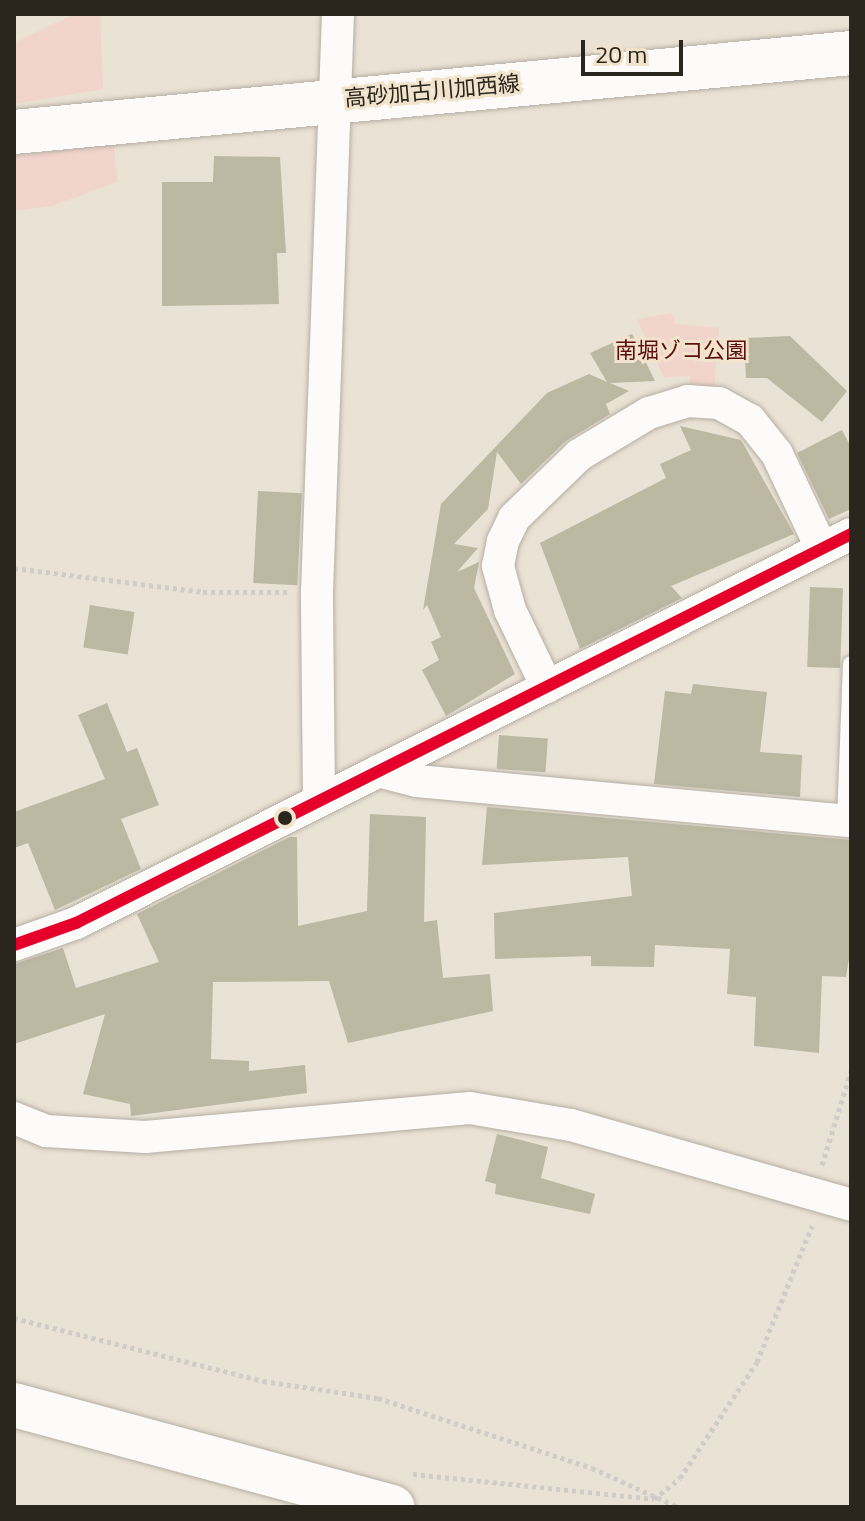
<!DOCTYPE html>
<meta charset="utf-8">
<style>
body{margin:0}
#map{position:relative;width:865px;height:1521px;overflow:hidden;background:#eae2d4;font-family:"Titillium Web","Noto Sans JP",sans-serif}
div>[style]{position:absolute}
.green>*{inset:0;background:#f1d4cb}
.building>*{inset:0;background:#bcb8a2;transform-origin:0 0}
.path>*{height:5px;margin-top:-2.5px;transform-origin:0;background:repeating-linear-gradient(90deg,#d0cdc9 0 4px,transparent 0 8px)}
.roads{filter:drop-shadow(0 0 2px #b5aea4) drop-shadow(0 0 2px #b5aea4)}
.lane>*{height:16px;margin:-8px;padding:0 8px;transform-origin:8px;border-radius:8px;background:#fcfbf9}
.street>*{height:32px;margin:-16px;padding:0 16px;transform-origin:16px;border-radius:16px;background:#fcfbf9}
.secondary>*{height:44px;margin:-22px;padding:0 22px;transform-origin:22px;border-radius:22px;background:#fcfbf9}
.primary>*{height:44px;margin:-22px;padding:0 22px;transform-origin:22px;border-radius:22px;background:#fcfbf9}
.bus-1>*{height:12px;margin:-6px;padding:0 6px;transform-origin:6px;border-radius:6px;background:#e4002b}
.dots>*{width:22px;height:22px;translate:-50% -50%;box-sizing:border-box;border:4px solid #f2e4cc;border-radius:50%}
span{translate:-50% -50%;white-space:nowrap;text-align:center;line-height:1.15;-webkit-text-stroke:6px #f2e4cc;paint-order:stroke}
.street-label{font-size:22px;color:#2a251d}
.park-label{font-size:22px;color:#5c0e10}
.frame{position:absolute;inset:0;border:16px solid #2a251d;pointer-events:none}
.scale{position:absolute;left:581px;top:40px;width:102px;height:36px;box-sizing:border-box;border:4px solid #2a251d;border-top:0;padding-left:10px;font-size:24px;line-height:28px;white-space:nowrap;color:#2a251d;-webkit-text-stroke:6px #f2e4cc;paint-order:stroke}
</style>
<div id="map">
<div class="green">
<div style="clip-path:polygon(74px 14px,100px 14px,103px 89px,14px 104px,14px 43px)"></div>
<div style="clip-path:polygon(114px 145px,117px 182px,52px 206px,14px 211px,14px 155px)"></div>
<div style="clip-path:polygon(672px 313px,675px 324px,719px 328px,714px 391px,691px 389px,690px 376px,664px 377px,637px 319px)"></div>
</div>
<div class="building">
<div style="clip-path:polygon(214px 156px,280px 157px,286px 253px,277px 253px,279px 304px,162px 306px,162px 182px,213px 182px)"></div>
<div style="clip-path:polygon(632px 334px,655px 381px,610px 383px,629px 391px,606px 404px,610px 414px,566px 441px,521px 484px,497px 452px,488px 509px,454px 544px,478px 548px,457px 572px,479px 562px,474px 588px,515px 674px,446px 716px,422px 670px,439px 660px,431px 642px,441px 637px,427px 605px,423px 610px,441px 504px,547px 393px,589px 374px,607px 382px,590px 353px)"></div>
<div style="clip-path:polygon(790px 336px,847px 391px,822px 422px,767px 378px,746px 378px,744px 338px)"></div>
<div style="clip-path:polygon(680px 426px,741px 440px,794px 534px,671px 586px,682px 598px,580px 649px,540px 543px,666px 478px,660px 464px,691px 450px)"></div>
<div style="clip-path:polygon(842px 430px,851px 447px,851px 509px,829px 519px,797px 453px)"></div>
<div style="left:258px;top:491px;width:44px;height:92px;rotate:3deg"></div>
<div style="left:810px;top:587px;width:33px;height:80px;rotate:2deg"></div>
<div style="left:90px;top:605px;width:45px;height:43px;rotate:9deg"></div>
<div style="clip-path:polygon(693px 684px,767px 692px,760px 752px,802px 755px,800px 797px,654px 784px,665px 691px,691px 694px)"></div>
<div style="clip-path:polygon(107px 703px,127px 752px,137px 748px,159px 805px,121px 819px,141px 869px,55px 910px,28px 843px,14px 848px,14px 812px,105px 779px,78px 715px)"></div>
<div style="left:499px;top:735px;width:49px;height:34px;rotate:4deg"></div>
<div style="clip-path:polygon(487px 807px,851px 840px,851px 947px,846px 977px,822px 976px,819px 1053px,754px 1046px,756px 997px,727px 994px,730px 949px,655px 945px,654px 967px,591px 966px,591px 956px,495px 959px,494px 913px,632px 896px,628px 857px,482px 865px)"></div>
<div style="clip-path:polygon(370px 814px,426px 817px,424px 922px,437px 920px,443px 978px,490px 974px,493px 1011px,348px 1043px,329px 981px,213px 982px,211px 1059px,249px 1061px,249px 1071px,305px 1065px,307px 1093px,131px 1116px,130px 1104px,83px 1094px,105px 1014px,14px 1044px,14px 964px,63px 948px,76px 988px,159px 962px,137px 914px,290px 837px,297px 837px,298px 926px,367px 911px)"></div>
<div style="clip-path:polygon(497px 1134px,548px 1147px,541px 1178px,595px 1194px,590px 1214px,495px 1194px,496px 1184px,485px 1181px)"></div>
</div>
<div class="path">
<div style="left:14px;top:568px;width:191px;rotate:7.2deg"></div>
<div style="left:203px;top:592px;width:84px"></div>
<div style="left:822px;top:1165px;width:98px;rotate:-72.9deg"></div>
<div style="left:14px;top:1318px;width:257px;rotate:14.2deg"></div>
<div style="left:263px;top:1381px;width:116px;rotate:8.4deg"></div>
<div style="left:378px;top:1398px;width:225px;rotate:18.1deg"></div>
<div style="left:592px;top:1468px;width:94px;rotate:24.4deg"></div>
<div style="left:413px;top:1474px;width:242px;rotate:5.9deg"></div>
<div style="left:654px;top:1499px;width:33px;rotate:-39deg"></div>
<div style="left:680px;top:1478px;width:139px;rotate:-56.4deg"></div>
<div style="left:757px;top:1362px;width:147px;rotate:-68deg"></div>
</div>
<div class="roads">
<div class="lane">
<div style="left:845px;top:820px;width:156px;rotate:-87.8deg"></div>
</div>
<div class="street">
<div style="left:547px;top:687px;width:85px;rotate:-115.7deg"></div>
<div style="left:510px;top:610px;width:46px;rotate:-105.3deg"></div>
<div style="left:498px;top:566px;width:25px;rotate:-79deg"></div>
<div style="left:503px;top:541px;width:25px;rotate:-64deg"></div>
<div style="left:514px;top:518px;width:91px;rotate:-44.1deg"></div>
<div style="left:579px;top:455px;width:82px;rotate:-31deg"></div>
<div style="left:649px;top:413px;width:41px;rotate:-17.1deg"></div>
<div style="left:688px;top:401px;width:31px;rotate:4deg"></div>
<div style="left:719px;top:403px;width:35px;rotate:29deg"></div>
<div style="left:750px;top:420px;width:43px;rotate:51.5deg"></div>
<div style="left:777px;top:454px;width:103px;rotate:64.7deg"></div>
<div style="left:378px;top:771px;width:40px;rotate:14.4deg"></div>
<div style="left:417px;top:781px;width:436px;rotate:5.3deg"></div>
<div style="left:319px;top:796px;width:204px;rotate:-90.6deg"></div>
<div style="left:317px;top:592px;width:578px;rotate:-87.92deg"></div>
<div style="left:14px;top:945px;width:66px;rotate:-19.5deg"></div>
<div style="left:76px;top:923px;width:867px;rotate:-26.65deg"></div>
<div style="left:14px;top:1118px;width:35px;rotate:22deg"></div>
<div style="left:46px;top:1131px;width:99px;rotate:3.5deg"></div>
<div style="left:145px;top:1137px;width:326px;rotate:-5.1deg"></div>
<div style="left:470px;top:1108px;width:102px;rotate:9.6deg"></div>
<div style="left:571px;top:1125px;width:291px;rotate:15.9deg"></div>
</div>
<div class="secondary">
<div style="left:14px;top:1405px;width:392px;rotate:15.1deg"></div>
</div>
<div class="primary">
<div style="left:14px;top:132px;width:841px;rotate:-5.39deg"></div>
</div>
</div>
<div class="bus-1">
<div style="left:14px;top:945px;width:66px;rotate:-19.5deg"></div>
<div style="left:76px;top:923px;width:867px;rotate:-26.65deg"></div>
</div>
<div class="dots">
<div style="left:285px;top:818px;background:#2a251d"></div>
</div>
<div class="street-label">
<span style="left:432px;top:91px;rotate:-5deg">高砂加古川加西線</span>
</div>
<div class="park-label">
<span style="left:681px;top:351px">南堀ゾコ公園</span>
</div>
<div class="frame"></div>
<div class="scale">20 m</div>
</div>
